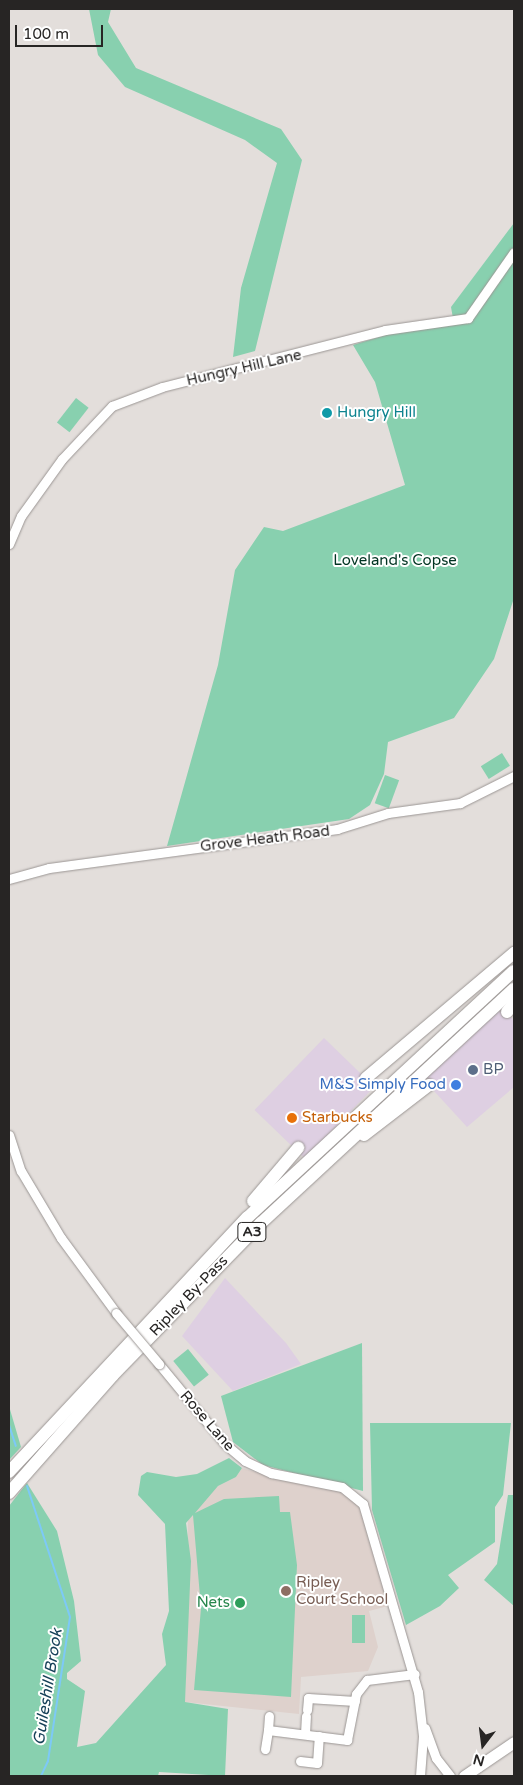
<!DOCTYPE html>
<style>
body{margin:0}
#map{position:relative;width:523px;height:1785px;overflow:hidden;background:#e3dedb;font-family:"Varela Round",sans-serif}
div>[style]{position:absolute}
.commercial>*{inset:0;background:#decfe2;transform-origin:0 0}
.built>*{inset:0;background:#ded1cc}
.green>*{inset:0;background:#88d0af;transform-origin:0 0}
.stream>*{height:2px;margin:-1px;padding:0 1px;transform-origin:1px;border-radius:1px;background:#7dc9f7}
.roads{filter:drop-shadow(0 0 1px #9b9694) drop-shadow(0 0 1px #9b9694)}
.minor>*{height:9px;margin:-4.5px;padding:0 4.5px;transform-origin:4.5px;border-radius:4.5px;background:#fff}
.major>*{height:11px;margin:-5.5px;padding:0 5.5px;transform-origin:5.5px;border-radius:5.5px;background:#fff}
.highway>*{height:12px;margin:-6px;padding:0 6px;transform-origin:6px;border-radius:6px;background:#fff}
.bridges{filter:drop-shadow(0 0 1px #9b9694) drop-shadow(0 0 1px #9b9694)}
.minor-bridge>*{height:9px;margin:-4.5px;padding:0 4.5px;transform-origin:4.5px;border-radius:4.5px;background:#fff}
.dots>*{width:14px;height:14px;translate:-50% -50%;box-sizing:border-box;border:2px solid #fff;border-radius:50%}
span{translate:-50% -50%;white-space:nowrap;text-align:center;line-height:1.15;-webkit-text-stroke:4px #fff;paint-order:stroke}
.shield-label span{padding:1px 4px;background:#fff;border:1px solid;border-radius:4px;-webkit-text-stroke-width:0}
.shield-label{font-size:14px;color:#272524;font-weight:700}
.street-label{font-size:15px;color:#272524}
.culture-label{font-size:15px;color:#0d838f}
.left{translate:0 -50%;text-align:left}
.park-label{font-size:15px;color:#003422}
.service-label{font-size:15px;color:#4e5e75}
.shop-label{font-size:15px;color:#366cbe}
.right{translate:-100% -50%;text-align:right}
.food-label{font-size:15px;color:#c56008}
.education-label{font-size:15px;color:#785e54}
.leisure-label{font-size:15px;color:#27864d}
.water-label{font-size:16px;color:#164158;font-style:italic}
.frame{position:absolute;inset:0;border:10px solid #272524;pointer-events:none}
.north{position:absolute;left:458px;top:1720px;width:50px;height:50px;-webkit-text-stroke:4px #fff;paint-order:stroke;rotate:195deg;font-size:14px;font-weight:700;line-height:20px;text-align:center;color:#272524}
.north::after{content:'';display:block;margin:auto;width:18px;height:22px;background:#272524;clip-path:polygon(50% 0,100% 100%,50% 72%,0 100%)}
.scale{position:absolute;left:15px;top:25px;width:88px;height:22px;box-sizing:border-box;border:2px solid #272524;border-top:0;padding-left:6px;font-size:15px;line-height:18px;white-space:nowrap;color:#272524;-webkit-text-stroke:4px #fff;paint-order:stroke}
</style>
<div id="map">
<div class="commercial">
<div style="clip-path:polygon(503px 1007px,514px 1021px,514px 1087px,467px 1127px,422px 1078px)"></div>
<div style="left:324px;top:1038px;width:70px;height:100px;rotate:44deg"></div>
<div style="clip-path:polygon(225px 1278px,286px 1343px,301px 1364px,233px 1391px,182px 1336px)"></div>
</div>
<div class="built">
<div style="clip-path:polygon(242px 1468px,279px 1479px,330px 1485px,357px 1499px,388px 1606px,369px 1611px,378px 1647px,368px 1671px,301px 1677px,299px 1714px,185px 1702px,188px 1513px,218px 1486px,236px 1477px)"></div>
</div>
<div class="green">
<div style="clip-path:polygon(89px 9px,111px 9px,108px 22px,136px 68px,281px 129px,302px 160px,255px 351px,233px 357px,241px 288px,277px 163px,245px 140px,125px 87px,98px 55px)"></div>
<div style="clip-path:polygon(514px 223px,514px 598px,494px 659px,454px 718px,388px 742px,384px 774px,370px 805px,349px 819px,167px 846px,218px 665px,235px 570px,264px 527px,283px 531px,405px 485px,375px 382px,353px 345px,392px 333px,454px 324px,451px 307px)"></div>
<div style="left:76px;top:398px;width:16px;height:31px;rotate:38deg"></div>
<div style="left:502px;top:753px;width:15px;height:25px;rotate:58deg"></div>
<div style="left:385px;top:775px;width:15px;height:30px;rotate:20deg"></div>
<div style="clip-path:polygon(362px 1343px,363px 1491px,263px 1465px,233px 1442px,221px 1396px)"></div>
<div style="left:188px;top:1349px;width:33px;height:19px;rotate:51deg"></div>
<div style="clip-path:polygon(9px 1406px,21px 1447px,9px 1460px)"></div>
<div style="clip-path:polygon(370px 1423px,511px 1423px,503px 1495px,495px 1507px,495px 1542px,448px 1575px,459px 1588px,440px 1606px,406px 1625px,372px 1510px)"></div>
<div style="clip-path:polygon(229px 1458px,242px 1468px,236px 1477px,218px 1486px,195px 1513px,224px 1499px,279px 1496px,280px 1512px,290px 1512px,297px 1565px,291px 1697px,194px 1690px,201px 1608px,193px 1515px,186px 1523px,191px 1561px,185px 1702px,228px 1709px,225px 1776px,159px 1772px,158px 1776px,9px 1776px,9px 1506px,27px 1483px,57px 1531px,74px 1601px,81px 1661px,67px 1673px,67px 1679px,85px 1691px,77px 1747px,96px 1743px,166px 1665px,162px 1634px,169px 1611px,165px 1524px,138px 1495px,141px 1476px,147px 1472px,176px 1477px,197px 1474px)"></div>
<div style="clip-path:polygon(508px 1495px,514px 1495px,514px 1606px,484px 1580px,497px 1564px)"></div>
<div style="left:352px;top:1615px;width:13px;height:28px"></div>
</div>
<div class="stream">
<div style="left:9px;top:1425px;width:22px;rotate:72deg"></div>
<div style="left:27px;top:1486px;width:138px;rotate:71.8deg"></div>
<div style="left:70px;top:1617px;width:146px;rotate:98.7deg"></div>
<div style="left:48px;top:1761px;width:17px;rotate:115deg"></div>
</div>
<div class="roads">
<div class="minor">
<div style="left:9px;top:544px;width:30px;rotate:-67deg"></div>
<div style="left:21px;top:516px;width:70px;rotate:-54.3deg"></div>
<div style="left:62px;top:459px;width:73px;rotate:-46.7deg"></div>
<div style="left:112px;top:406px;width:53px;rotate:-20.8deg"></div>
<div style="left:162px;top:387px;width:230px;rotate:-14.3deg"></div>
<div style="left:385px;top:330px;width:84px;rotate:-8.2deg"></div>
<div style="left:468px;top:318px;width:80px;rotate:-55.1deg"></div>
<div style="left:9px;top:879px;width:41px;rotate:-15.4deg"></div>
<div style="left:49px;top:868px;width:291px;rotate:-7.7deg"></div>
<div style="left:337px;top:829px;width:53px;rotate:-17.4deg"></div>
<div style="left:388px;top:813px;width:73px;rotate:-7.9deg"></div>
<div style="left:460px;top:803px;width:60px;rotate:-26.6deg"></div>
<div style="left:9px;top:1135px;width:38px;rotate:72deg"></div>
<div style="left:21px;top:1171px;width:78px;rotate:59.2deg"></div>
<div style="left:61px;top:1238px;width:93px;rotate:53.7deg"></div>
<div style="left:159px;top:1364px;width:104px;rotate:50.5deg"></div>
<div style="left:225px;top:1444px;width:26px;rotate:40deg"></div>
<div style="left:245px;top:1461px;width:29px;rotate:25deg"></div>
<div style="left:271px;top:1473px;width:72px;rotate:11.2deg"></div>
<div style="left:342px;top:1487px;width:27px;rotate:39deg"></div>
<div style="left:363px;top:1504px;width:196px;rotate:73.7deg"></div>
<div style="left:418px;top:1692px;width:44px;rotate:83.5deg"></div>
<div style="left:423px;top:1736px;width:40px;rotate:94.3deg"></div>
<div style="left:307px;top:1710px;width:12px;rotate:-85deg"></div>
<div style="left:308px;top:1698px;width:47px;rotate:3.7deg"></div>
<div style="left:425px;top:1728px;width:32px;rotate:70deg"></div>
<div style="left:436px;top:1758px;width:23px;rotate:52deg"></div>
<div style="left:268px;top:1730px;width:14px;rotate:-86deg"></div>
<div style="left:305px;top:1734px;width:18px;rotate:-87deg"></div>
<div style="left:265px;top:1749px;width:19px;rotate:-81deg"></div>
<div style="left:268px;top:1730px;width:80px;rotate:7.2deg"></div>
<div style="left:347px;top:1740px;width:47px;rotate:-78.9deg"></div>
<div style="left:356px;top:1694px;width:18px;rotate:-52deg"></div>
<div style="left:367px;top:1680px;width:48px;rotate:-7.1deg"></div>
<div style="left:300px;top:1761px;width:17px;rotate:7deg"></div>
<div style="left:317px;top:1763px;width:27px;rotate:-86deg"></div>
</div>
<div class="major">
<div style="left:464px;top:1776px;width:60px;rotate:-34.2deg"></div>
</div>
<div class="highway">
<div style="left:507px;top:1012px;width:11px;rotate:-52deg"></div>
<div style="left:366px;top:1078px;width:194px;rotate:-40.2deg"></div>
<div style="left:364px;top:1135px;width:82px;rotate:-37.6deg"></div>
<div style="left:253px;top:1201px;width:70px;rotate:-49.7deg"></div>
<div style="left:9px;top:1472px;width:349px;rotate:-46.9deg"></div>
<div style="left:248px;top:1217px;width:362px;rotate:-42.8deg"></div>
<div style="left:9px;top:1493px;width:157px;rotate:-48.6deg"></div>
<div style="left:113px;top:1375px;width:212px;rotate:-45.8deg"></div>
<div style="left:261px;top:1223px;width:345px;rotate:-42.8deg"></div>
</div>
</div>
<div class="bridges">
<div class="minor-bridge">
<div style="left:116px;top:1313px;width:67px;rotate:49.9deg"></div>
</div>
</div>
<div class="dots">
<div style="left:327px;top:413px;background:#0f9aa8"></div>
<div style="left:473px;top:1070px;background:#5c6f8a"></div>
<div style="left:456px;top:1085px;background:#3f7fe0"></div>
<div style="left:292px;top:1118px;background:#e8710a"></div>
<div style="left:286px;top:1591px;background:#8d6e63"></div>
<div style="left:240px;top:1603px;background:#2e9e5b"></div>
</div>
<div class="shield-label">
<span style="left:252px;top:1232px">A3</span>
</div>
<div class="street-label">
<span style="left:244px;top:368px;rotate:-13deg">Hungry Hill Lane</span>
<span style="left:265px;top:839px;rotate:-7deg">Grove Heath Road</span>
<span style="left:189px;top:1296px;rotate:-46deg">Ripley By-Pass</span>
<span style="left:207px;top:1421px;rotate:49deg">Rose Lane</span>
</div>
<div class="culture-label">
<span class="left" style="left:337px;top:413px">Hungry Hill</span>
</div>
<div class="park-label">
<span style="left:395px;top:561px">Loveland's Copse</span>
</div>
<div class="service-label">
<span class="left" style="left:483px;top:1070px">BP</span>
</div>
<div class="shop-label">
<span class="right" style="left:446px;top:1085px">M&amp;S Simply Food</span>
</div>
<div class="food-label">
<span class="left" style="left:302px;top:1118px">Starbucks</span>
</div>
<div class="education-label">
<span class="left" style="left:296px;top:1591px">Ripley<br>Court School</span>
</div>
<div class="leisure-label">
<span class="right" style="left:230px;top:1603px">Nets</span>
</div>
<div class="water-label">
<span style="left:48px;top:1687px;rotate:-81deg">Guileshill Brook</span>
</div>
<div class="frame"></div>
<div class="north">N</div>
<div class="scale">100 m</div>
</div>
